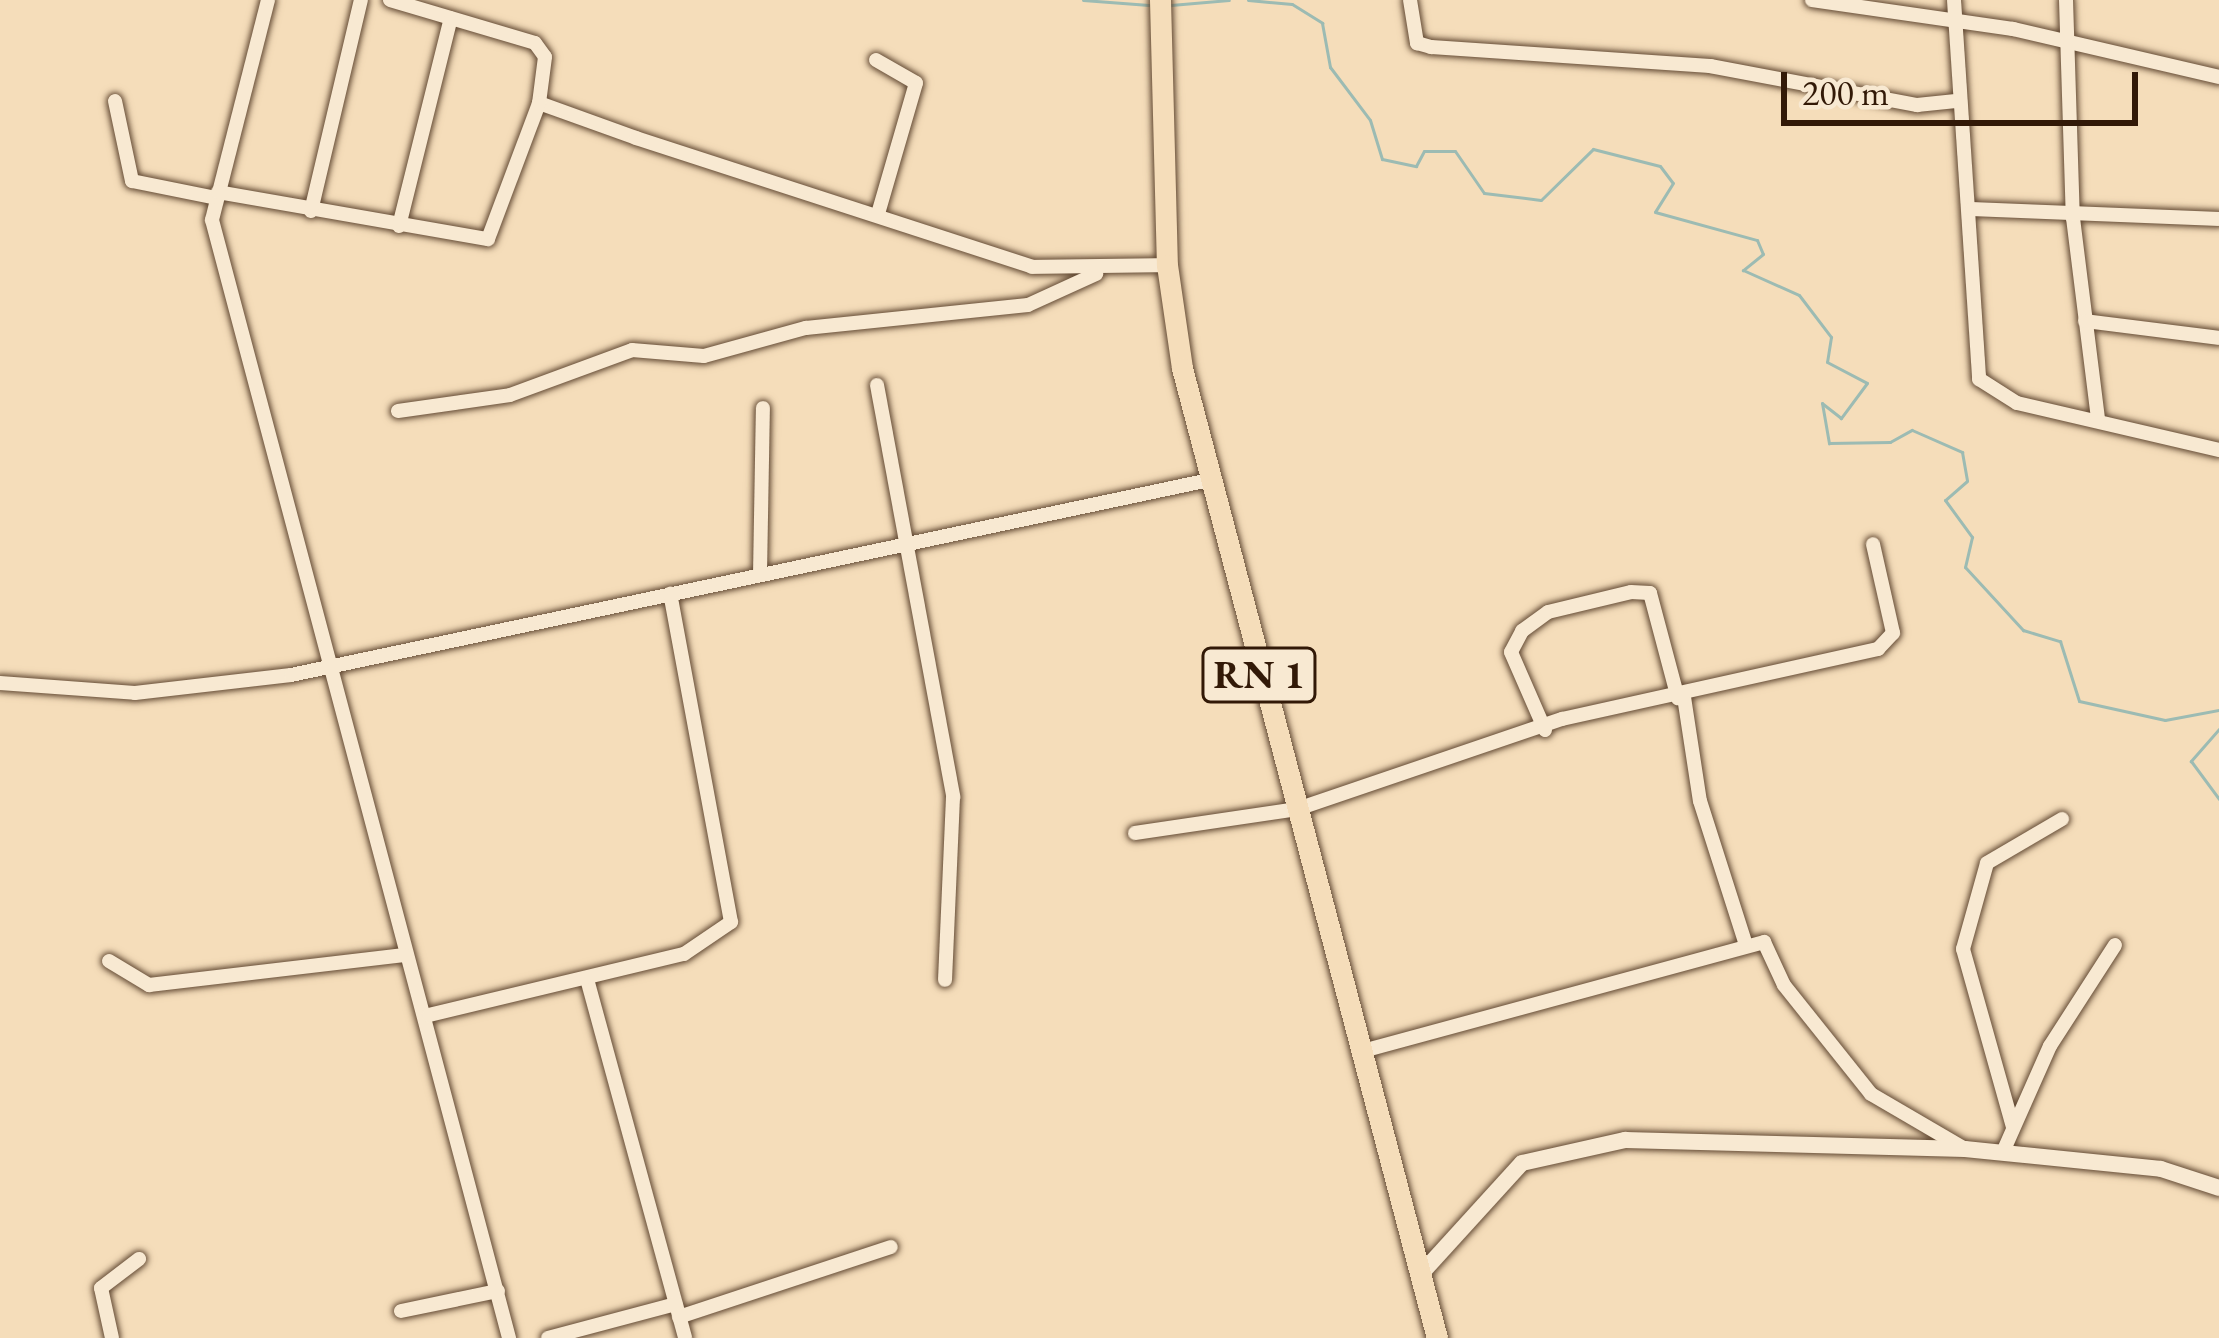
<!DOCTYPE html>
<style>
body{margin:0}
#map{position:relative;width:2219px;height:1338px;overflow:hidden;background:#f5ddba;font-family:"EB Garamond",serif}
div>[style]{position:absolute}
.stream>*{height:3px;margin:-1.5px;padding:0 1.5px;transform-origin:1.5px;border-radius:1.5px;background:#9cbbb3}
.roads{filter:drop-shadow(0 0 3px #634a34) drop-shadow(0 0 3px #634a34)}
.minor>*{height:14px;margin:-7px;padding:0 7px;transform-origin:7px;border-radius:7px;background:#f8e9d2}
.tertiary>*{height:16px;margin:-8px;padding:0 8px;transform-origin:8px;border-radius:8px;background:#f8e9d2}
.primary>*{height:21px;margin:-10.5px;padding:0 10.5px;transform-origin:10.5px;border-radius:10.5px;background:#f5ddba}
span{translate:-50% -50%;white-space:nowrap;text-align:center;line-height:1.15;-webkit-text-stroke:9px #f8e9d2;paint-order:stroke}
.shield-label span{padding:3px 9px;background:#f8e9d2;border:3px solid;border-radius:9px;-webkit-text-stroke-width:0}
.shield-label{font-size:39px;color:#321907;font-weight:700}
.scale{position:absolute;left:1781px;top:72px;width:357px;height:54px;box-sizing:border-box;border:6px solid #321907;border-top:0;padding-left:15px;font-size:36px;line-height:42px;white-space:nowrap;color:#321907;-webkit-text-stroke:9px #f8e9d2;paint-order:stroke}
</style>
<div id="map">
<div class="stream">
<div style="left:1083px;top:0;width:66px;rotate:4.3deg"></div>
<div style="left:1248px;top:0;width:44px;rotate:5.2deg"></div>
<div style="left:1292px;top:4px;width:36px;rotate:32deg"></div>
<div style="left:1322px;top:23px;width:45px;rotate:79.7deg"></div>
<div style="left:1330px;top:67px;width:66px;rotate:53deg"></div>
<div style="left:1370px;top:120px;width:41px;rotate:72.9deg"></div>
<div style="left:1382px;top:159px;width:35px;rotate:12deg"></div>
<div style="left:1416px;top:166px;width:17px;rotate:-62deg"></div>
<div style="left:1424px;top:151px;width:31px"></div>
<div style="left:1455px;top:151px;width:51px;rotate:55.4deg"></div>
<div style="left:1484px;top:193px;width:57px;rotate:7deg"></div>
<div style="left:1541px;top:200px;width:73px;rotate:-44.4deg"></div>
<div style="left:1593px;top:149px;width:69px;rotate:14.2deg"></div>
<div style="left:1660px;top:166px;width:21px;rotate:53deg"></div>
<div style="left:1673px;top:183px;width:34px;rotate:122deg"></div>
<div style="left:1655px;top:212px;width:106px;rotate:15.4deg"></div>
<div style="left:1757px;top:240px;width:15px;rotate:67deg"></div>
<div style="left:1763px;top:254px;width:26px;rotate:141deg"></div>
<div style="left:1743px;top:270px;width:61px;rotate:24.1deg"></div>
<div style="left:1799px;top:295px;width:53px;rotate:52.7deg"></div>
<div style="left:1831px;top:337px;width:25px;rotate:99deg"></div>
<div style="left:1827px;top:362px;width:45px;rotate:27.7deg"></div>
<div style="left:1867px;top:383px;width:44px;rotate:126.6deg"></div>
<div style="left:1841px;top:418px;width:24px;rotate:-142deg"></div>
<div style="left:1822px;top:403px;width:41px;rotate:80.1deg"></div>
<div style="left:1829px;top:443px;width:61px;rotate:-0.9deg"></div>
<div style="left:1890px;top:442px;width:25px;rotate:-29deg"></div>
<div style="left:1912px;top:430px;width:55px;rotate:23.7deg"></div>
<div style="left:1962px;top:452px;width:29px;rotate:80deg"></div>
<div style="left:1967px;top:481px;width:29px;rotate:139deg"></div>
<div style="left:1945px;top:500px;width:46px;rotate:53.9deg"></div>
<div style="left:1972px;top:537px;width:31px;rotate:103deg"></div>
<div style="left:1965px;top:567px;width:86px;rotate:47.4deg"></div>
<div style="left:2023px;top:630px;width:39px;rotate:17deg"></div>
<div style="left:2060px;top:641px;width:63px;rotate:72.4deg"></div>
<div style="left:2079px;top:701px;width:88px;rotate:12.5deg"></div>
<div style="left:2165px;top:720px;width:55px;rotate:-10.5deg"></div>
<div style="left:1171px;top:5px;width:58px;rotate:-4.9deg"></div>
<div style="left:2219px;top:729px;width:43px;rotate:131.2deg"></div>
<div style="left:2191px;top:761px;width:47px;rotate:53.6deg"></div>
</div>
<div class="roads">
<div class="minor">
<div style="left:268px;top:0;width:227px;rotate:104.3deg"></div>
<div style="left:212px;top:220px;width:1157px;rotate:75.12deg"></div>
<div style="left:390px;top:0;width:151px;rotate:16.5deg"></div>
<div style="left:535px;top:43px;width:17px;rotate:54deg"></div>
<div style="left:545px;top:57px;width:46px;rotate:97.4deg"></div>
<div style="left:539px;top:103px;width:103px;rotate:19.8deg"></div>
<div style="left:636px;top:138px;width:416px;rotate:18deg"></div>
<div style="left:1032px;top:267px;width:135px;rotate:-0.8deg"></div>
<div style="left:1410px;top:0;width:44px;rotate:80.8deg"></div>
<div style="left:1417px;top:43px;width:15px;rotate:16deg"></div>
<div style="left:1431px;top:47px;width:280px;rotate:3.9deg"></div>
<div style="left:1710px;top:66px;width:211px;rotate:10.7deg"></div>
<div style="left:1917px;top:105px;width:39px;rotate:-6deg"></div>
<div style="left:1812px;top:0;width:203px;rotate:8.2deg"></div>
<div style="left:2013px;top:29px;width:212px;rotate:13.1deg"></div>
<div style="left:1954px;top:0;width:380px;rotate:86.2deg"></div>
<div style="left:1979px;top:379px;width:45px;rotate:32.3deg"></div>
<div style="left:2017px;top:403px;width:207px;rotate:13.1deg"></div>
<div style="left:2066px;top:0;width:218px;rotate:88.2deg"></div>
<div style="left:2073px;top:218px;width:203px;rotate:82.9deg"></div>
<div style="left:876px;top:60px;width:46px;rotate:29.9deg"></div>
<div style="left:916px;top:83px;width:136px;rotate:106.2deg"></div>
<div style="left:115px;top:101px;width:82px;rotate:78deg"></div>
<div style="left:132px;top:181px;width:81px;rotate:11.4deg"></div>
<div style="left:218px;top:192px;width:274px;rotate:9.9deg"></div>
<div style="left:488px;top:239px;width:145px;rotate:-69.4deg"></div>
<div style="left:1972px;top:209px;width:247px;rotate:2.3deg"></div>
<div style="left:311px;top:211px;width:217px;rotate:-76.7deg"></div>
<div style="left:399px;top:226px;width:214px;rotate:-76deg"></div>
<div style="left:2085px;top:321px;width:135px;rotate:7.2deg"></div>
<div style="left:877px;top:385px;width:419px;rotate:79.5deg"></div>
<div style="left:953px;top:797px;width:183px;rotate:92.5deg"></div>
<div style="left:398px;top:411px;width:113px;rotate:-8.1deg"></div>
<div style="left:510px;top:395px;width:130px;rotate:-20.2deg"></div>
<div style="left:632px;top:350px;width:72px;rotate:4.8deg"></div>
<div style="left:704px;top:356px;width:106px;rotate:-15.4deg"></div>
<div style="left:806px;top:328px;width:223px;rotate:-5.9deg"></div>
<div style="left:1028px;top:305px;width:75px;rotate:-24.5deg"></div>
<div style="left:760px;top:574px;width:166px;rotate:-89deg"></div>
<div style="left:0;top:683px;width:135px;rotate:4.2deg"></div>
<div style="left:135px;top:693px;width:157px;rotate:-6.6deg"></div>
<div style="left:291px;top:675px;width:938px;rotate:-11.99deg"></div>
<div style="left:1684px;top:697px;width:105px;rotate:81.3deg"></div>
<div style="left:1700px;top:801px;width:148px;rotate:72.3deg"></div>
<div style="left:1545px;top:730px;width:85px;rotate:-113.6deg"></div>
<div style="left:1511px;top:652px;width:24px;rotate:-62deg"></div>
<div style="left:1522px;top:631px;width:32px;rotate:-36deg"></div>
<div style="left:1548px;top:612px;width:85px;rotate:-13.5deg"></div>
<div style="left:1631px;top:592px;width:19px;rotate:3deg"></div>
<div style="left:1650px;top:593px;width:109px;rotate:75.1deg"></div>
<div style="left:1135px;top:833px;width:164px;rotate:-8.4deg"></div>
<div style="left:1297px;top:809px;width:280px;rotate:-18.8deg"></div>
<div style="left:1562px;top:719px;width:324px;rotate:-12.5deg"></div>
<div style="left:1878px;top:649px;width:22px;rotate:-47deg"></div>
<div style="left:1893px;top:633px;width:91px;rotate:-102.7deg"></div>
<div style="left:109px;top:961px;width:47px;rotate:31deg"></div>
<div style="left:149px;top:985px;width:257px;rotate:-6.7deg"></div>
<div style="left:587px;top:979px;width:372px;rotate:74.7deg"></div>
<div style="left:429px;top:1015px;width:262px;rotate:-13.5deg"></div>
<div style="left:684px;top:954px;width:57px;rotate:-34.2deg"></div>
<div style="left:731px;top:922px;width:334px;rotate:-100.5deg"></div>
<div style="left:1359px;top:1052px;width:420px;rotate:-15.2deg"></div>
<div style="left:1764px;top:942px;width:47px;rotate:65.1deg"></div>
<div style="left:1784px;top:985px;width:139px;rotate:51.4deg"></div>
<div style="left:1871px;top:1094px;width:109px;rotate:30.3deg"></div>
<div style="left:2013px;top:1127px;width:185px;rotate:-105.7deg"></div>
<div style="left:1963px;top:949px;width:89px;rotate:-74.4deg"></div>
<div style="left:1987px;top:863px;width:87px;rotate:-30.4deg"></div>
<div style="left:2003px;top:1152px;width:116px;rotate:-66.1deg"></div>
<div style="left:2050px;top:1046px;width:120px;rotate:-57.2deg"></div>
<div style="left:401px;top:1311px;width:99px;rotate:-11.7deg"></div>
<div style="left:679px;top:1317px;width:223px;rotate:-18.3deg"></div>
<div style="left:112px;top:1338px;width:51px;rotate:-102.4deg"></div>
<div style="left:101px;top:1288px;width:48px;rotate:-37.3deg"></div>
<div style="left:548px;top:1338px;width:132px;rotate:-14.9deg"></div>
</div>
<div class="tertiary">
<div style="left:1420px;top:1275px;width:151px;rotate:-47.7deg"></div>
<div style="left:1522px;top:1163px;width:106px;rotate:-12.6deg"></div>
<div style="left:1625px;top:1140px;width:340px;rotate:1.5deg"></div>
<div style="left:1965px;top:1149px;width:197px;rotate:5.8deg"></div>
<div style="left:2161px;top:1169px;width:61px;rotate:18.1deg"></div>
</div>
<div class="primary">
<div style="left:1160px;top:0;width:265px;rotate:88.5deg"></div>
<div style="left:1167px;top:265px;width:104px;rotate:81.7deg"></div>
<div style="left:1182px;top:368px;width:1003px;rotate:75.27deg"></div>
</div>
</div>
<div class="shield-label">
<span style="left:1259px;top:675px">RN 1</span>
</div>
<div class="scale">200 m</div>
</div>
